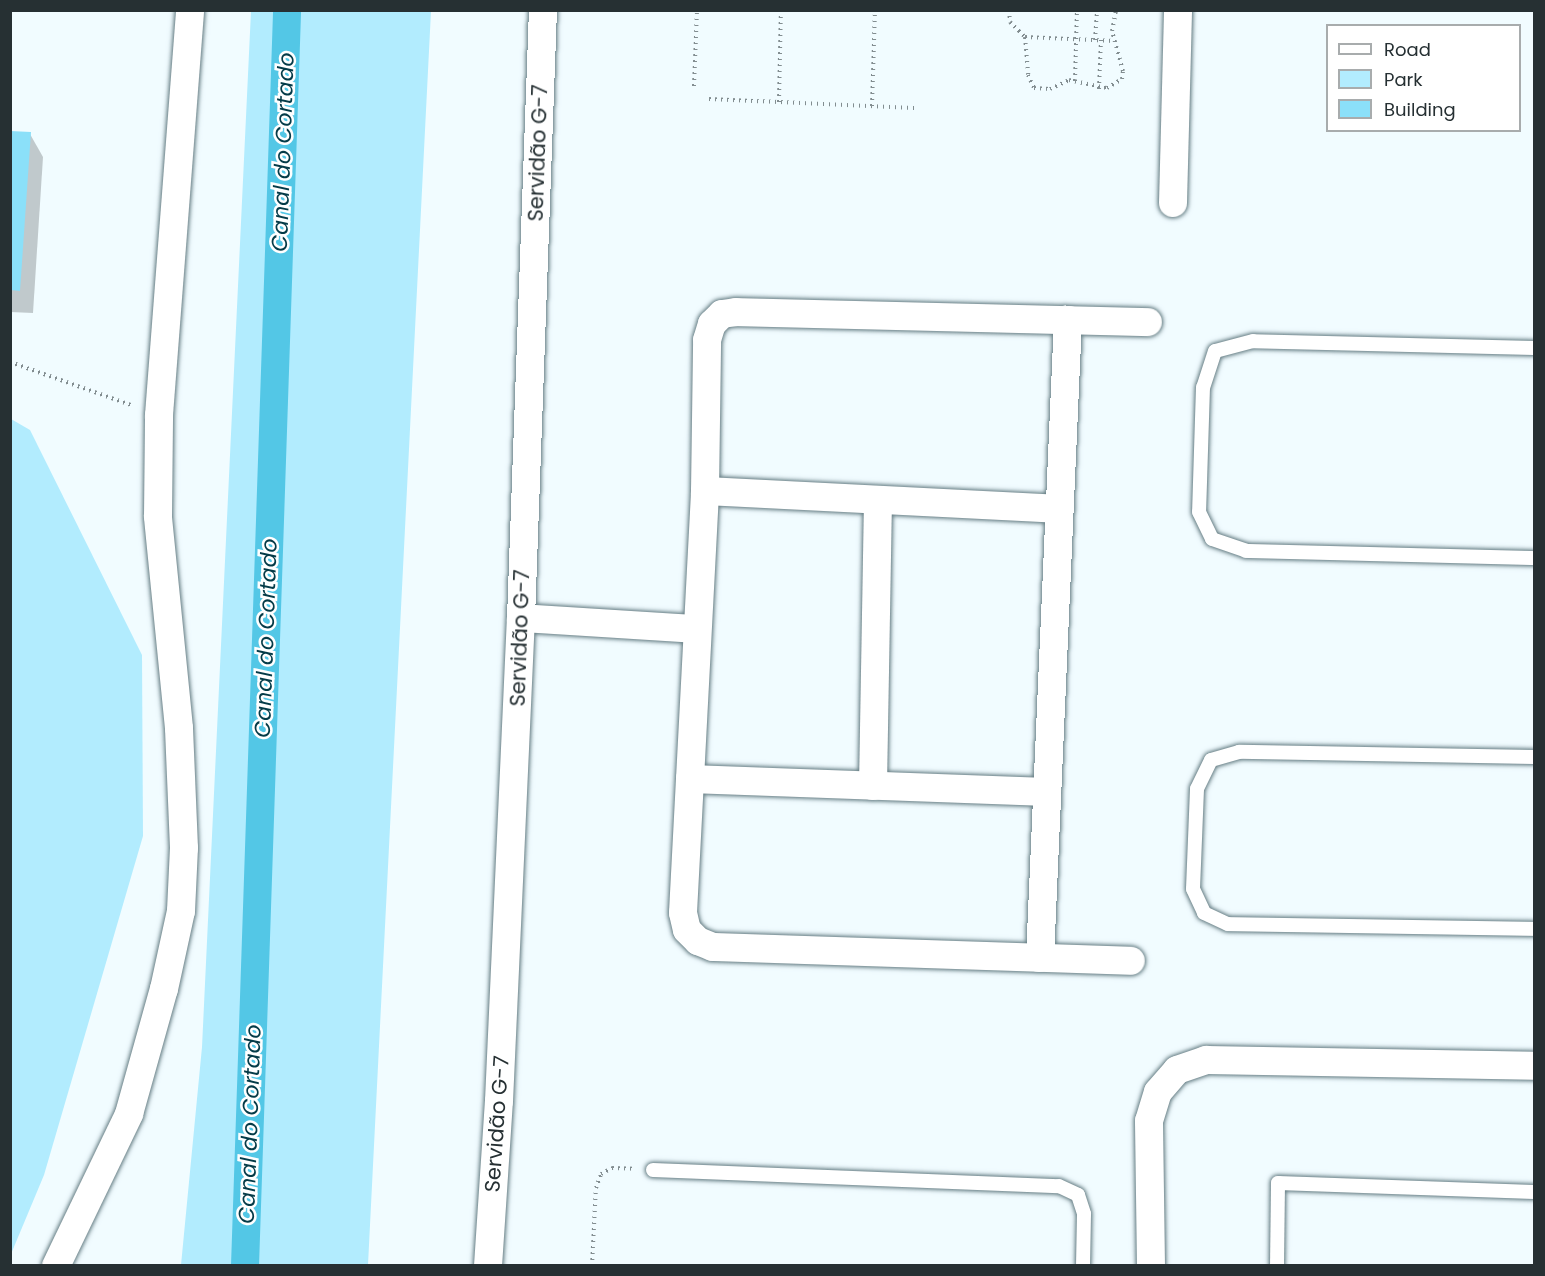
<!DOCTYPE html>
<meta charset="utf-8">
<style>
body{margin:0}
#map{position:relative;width:1545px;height:1276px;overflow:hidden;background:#f1fcff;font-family:Poppins,sans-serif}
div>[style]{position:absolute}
.green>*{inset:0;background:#b2ecfe}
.shadow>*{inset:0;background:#0003}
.canal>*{height:28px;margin:-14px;padding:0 14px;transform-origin:14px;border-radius:14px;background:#53c7e6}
.building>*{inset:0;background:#8be0f9}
.path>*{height:4px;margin-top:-2px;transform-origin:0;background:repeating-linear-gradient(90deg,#828d90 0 1.5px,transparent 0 6px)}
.roads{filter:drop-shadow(0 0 2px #667e85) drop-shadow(0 0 2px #667e85)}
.service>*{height:14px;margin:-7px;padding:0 7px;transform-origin:7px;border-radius:7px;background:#fff}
.minor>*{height:28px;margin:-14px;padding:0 14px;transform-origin:14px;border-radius:14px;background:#fff}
span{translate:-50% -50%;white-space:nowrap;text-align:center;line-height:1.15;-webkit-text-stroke:5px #fff;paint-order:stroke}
.street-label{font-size:21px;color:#263033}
.water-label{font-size:22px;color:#043b48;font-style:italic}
.frame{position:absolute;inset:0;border:12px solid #263033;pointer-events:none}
.legend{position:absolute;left:1326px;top:24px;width:195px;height:108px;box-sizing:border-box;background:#fff;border:2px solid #a8acad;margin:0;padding:8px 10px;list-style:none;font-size:18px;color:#263033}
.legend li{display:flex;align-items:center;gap:12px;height:30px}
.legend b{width:30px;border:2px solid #a8acad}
</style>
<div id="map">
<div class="green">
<div style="clip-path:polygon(251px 11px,431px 11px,368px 1265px,181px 1265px,202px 1047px)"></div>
<div style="clip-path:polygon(11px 419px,30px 430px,142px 655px,143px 836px,44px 1175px,11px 1254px)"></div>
</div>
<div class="shadow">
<div style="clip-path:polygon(10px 132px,30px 134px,43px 157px,33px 313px,10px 312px)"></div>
</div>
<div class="canal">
<div style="left:245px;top:1266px;width:1257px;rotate:-88.08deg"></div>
</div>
<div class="building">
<div style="clip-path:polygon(10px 131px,31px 132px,20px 291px,10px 290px)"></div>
</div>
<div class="path">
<div style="left:1009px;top:10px;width:12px;rotate:85deg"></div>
<div style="left:1010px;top:22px;width:21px;rotate:45deg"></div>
<div style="left:1025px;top:37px;width:89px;rotate:2.6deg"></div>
<div style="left:1025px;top:37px;width:38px;rotate:85deg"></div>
<div style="left:1028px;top:75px;width:14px;rotate:65deg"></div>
<div style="left:1034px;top:88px;width:16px;rotate:4deg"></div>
<div style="left:1050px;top:89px;width:21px;rotate:-25deg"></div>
<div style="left:1069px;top:80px;width:39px;rotate:12deg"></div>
<div style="left:1107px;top:88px;width:17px;rotate:-31deg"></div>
<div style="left:1122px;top:79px;width:8px;rotate:-83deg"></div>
<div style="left:1123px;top:71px;width:41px;rotate:-105.4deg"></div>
<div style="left:1112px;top:31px;width:21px;rotate:-79deg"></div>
<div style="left:1095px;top:40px;width:30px;rotate:-86deg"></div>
<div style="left:1075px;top:81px;width:71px;rotate:-88.4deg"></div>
<div style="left:694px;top:86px;width:76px;rotate:-87.7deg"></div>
<div style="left:1099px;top:89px;width:49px;rotate:-87.7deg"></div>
<div style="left:709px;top:99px;width:210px;rotate:2.5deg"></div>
<div style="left:779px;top:102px;width:92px;rotate:-88.8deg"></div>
<div style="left:872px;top:106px;width:96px;rotate:-88.2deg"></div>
<div style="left:10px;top:362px;width:128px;rotate:19.6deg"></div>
<div style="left:592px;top:1266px;width:78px;rotate:-87.1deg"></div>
<div style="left:596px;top:1188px;width:15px;rotate:-70deg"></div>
<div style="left:601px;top:1174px;width:13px;rotate:-29deg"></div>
<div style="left:612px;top:1168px;width:23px;rotate:2deg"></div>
</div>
<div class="roads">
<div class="service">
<div style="left:1534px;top:348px;width:281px;rotate:-178.6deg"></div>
<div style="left:1253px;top:341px;width:39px;rotate:165deg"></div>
<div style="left:1215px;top:351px;width:38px;rotate:108deg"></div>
<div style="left:1203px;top:387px;width:125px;rotate:91.8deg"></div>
<div style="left:1199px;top:512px;width:30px;rotate:64deg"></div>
<div style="left:1212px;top:539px;width:36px;rotate:19deg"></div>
<div style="left:1246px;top:551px;width:288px;rotate:1.4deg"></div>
<div style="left:1534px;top:757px;width:295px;rotate:-179deg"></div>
<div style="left:1239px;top:752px;width:29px;rotate:164deg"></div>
<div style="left:1211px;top:760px;width:32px;rotate:116deg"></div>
<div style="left:1197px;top:789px;width:100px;rotate:92.3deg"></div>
<div style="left:1193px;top:889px;width:26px;rotate:65deg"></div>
<div style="left:1204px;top:913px;width:26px;rotate:25deg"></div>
<div style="left:1228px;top:924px;width:306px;rotate:0.9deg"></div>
<div style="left:653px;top:1170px;width:406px;rotate:2.3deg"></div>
<div style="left:1059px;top:1186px;width:21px;rotate:25deg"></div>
<div style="left:1078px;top:1195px;width:20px;rotate:72deg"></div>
<div style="left:1084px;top:1214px;width:52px;rotate:91.1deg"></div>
<div style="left:1277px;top:1266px;width:83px;rotate:-89.3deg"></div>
<div style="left:1278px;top:1183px;width:256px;rotate:2deg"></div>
</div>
<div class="minor">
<div style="left:1173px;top:203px;width:193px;rotate:-88.5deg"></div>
<div style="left:705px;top:491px;width:353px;rotate:2.9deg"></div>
<div style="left:521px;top:618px;width:175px;rotate:3.6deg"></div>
<div style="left:690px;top:779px;width:134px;rotate:93deg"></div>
<div style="left:683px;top:913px;width:17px;rotate:77deg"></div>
<div style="left:687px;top:930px;width:16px;rotate:45deg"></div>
<div style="left:698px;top:941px;width:16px;rotate:22deg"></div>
<div style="left:713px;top:947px;width:418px;rotate:1.9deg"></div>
<div style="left:873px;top:786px;width:283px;rotate:-89deg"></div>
<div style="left:1047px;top:792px;width:357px;rotate:-177.9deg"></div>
<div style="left:690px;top:779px;width:288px;rotate:-87deg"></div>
<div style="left:705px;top:491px;width:151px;rotate:-89.2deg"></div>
<div style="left:707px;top:340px;width:17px;rotate:-73deg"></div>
<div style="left:712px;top:324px;width:14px;rotate:-45deg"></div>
<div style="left:722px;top:314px;width:14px;rotate:-8deg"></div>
<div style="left:736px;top:312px;width:412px;rotate:1.4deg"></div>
<div style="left:1040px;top:958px;width:639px;rotate:-87.49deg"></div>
<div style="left:56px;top:1266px;width:169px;rotate:-64.3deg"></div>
<div style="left:129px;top:1114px;width:130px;rotate:-74.4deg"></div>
<div style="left:164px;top:989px;width:80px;rotate:-77.7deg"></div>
<div style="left:181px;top:911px;width:63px;rotate:-87.3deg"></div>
<div style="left:184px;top:848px;width:120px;rotate:-92.4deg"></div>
<div style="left:179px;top:728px;width:213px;rotate:-95.7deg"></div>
<div style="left:158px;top:516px;width:101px;rotate:-89.4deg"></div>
<div style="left:159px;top:415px;width:406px;rotate:-85.6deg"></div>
<div style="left:488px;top:1266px;width:165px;rotate:-86.2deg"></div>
<div style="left:499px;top:1101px;width:484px;rotate:-87.4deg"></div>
<div style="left:521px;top:618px;width:608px;rotate:-87.93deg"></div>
<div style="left:1151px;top:1266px;width:145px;rotate:-90.8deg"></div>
<div style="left:1149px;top:1121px;width:30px;rotate:-73deg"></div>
<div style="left:1158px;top:1092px;width:29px;rotate:-49deg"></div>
<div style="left:1177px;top:1070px;width:31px;rotate:-19deg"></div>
<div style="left:1206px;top:1060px;width:328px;rotate:1deg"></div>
</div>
</div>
<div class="street-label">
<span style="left:538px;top:153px;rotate:-88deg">Servidão G-7</span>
<span style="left:520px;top:638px;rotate:-88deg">Servidão G-7</span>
<span style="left:497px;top:1124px;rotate:-86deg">Servidão G-7</span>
</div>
<div class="water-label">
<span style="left:283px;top:152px;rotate:-88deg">Canal do Cortado</span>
<span style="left:266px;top:638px;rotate:-88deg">Canal do Cortado</span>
<span style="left:250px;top:1124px;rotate:-88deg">Canal do Cortado</span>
</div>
<div class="frame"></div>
<ul class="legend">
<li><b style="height:8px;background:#fff"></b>Road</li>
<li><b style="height:16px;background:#b2ecfe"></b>Park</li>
<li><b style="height:16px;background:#8be0f9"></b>Building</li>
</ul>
</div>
